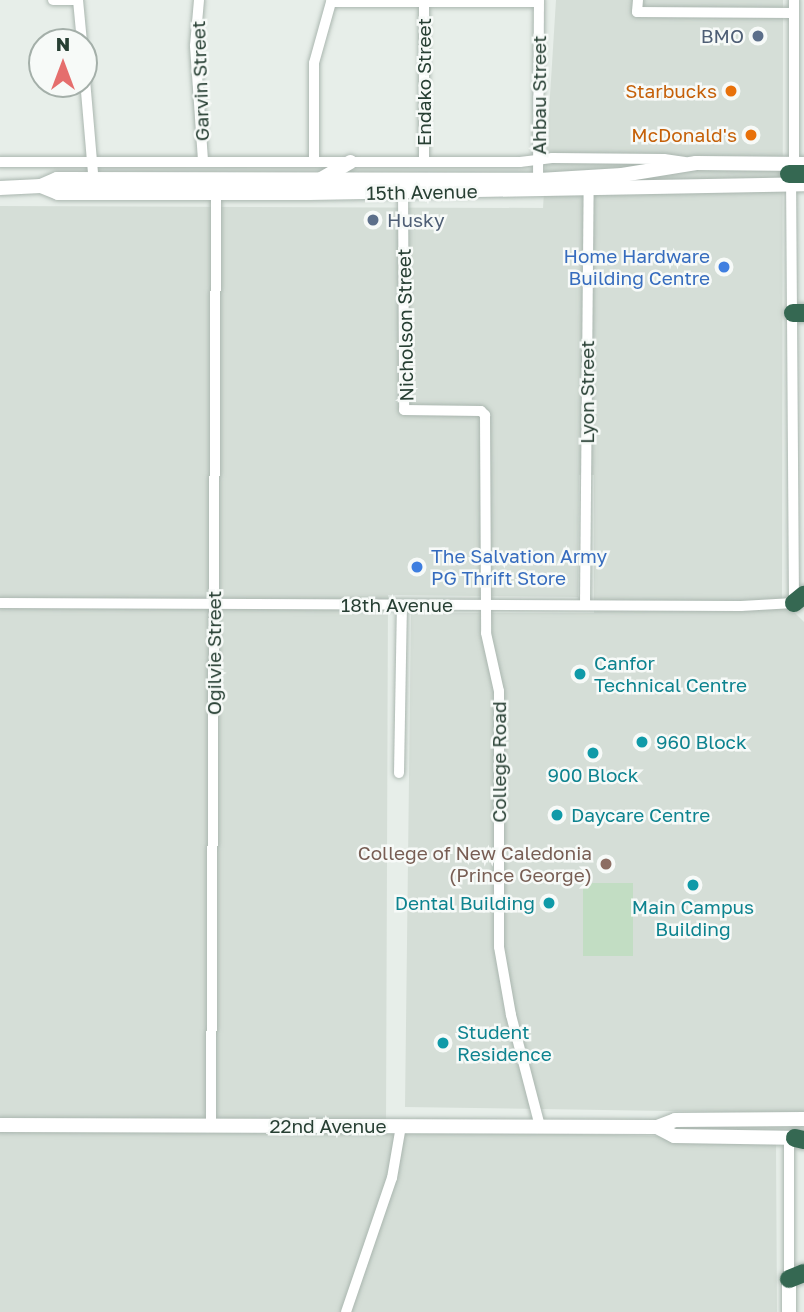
<!DOCTYPE html>
<style>
body{margin:0}
#map{position:relative;width:804px;height:1312px;overflow:hidden;background:#e7eee9;font-family:"Golos Text",sans-serif}
div>[style]{position:absolute}
.built>*{inset:0;background:#d5ded7}
.green>*{inset:0;background:#c2ddc3;transform-origin:0 0}
.roads{filter:drop-shadow(0 0 2px #aab6af) drop-shadow(0 0 2px #aab6af)}
.street>*{height:10px;margin:-5px;padding:0 5px;transform-origin:5px;border-radius:5px;background:#fff}
.secondary>*{height:14px;margin:-7px;padding:0 7px;transform-origin:7px;border-radius:7px;background:#fff}
.highway>*{height:18px;margin:-9px;padding:0 9px;transform-origin:9px;border-radius:9px;background:#356852}
.dots>*{width:19px;height:19px;translate:-50% -50%;box-sizing:border-box;border:4px solid #f7faf8;border-radius:50%}
span{translate:-50% -50%;white-space:nowrap;text-align:center;line-height:1.15;-webkit-text-stroke:5px #f7faf8;paint-order:stroke}
.service-label{font-size:19px;color:#4e5e75}
.right{translate:-100% -50%;text-align:right}
.left{translate:0 -50%;text-align:left}
.street-label{font-size:19px;color:#273f33}
.food-label{font-size:19px;color:#c56008}
.shop-label{font-size:19px;color:#366cbe}
.culture-label{font-size:19px;color:#0d838f}
.education-label{font-size:19px;color:#785e54}
.north{position:absolute;left:28px;top:28px;width:70px;height:70px;box-sizing:border-box;background:#f7faf8;border:2px solid #a4afa9;border-radius:50%;rotate:0deg;font-size:19px;font-weight:700;line-height:28px;text-align:center;color:#273f33}
.north::after{content:'';display:block;margin:auto;width:24px;height:32px;background:#e56e6d;clip-path:polygon(50% 0,100% 100%,50% 72%,0 100%)}
</style>
<div id="map">
<div class="built">
<div style="clip-path:polygon(556px 0,783px 0,782px 600px,804px 622px,804px 1113px,405px 1107px,411px 613px,594px 613px,594px 475px,579px 475px,578px 597px,388px 595px,386px 1129px,776px 1139px,777px 1312px,0 1312px,0 206px,543px 208px)"></div>
</div>
<div class="green">
<div style="left:583px;top:883px;width:50px;height:73px"></div>
</div>
<div class="roads">
<div class="street">
<div style="left:53px;top:0;width:25px"></div>
<div style="left:78px;top:0;width:42px;rotate:84.6deg"></div>
<div style="left:199px;top:0;width:46px;rotate:95deg"></div>
<div style="left:195px;top:46px;width:115px;rotate:86deg"></div>
<div style="left:638px;top:0;width:12px;rotate:95deg"></div>
<div style="left:637px;top:12px;width:157px;rotate:0.4deg"></div>
<div style="left:794px;top:0;width:164px;rotate:90deg"></div>
<div style="left:424px;top:2px;width:160px;rotate:90deg"></div>
<div style="left:84px;top:68px;width:117px;rotate:85.1deg"></div>
<div style="left:0;top:162px;width:520px"></div>
<div style="left:520px;top:162px;width:32px;rotate:-7deg"></div>
<div style="left:552px;top:158px;width:112px;rotate:0.5deg"></div>
<div style="left:664px;top:159px;width:21px;rotate:8deg"></div>
<div style="left:314px;top:162px;width:99px;rotate:-90deg"></div>
<div style="left:314px;top:63px;width:63px;rotate:-74.4deg"></div>
<div style="left:331px;top:2px;width:208px"></div>
<div style="left:403px;top:185px;width:225px;rotate:89.7deg"></div>
<div style="left:404px;top:410px;width:77px;rotate:0.7deg"></div>
<div style="left:481px;top:411px;width:6px;rotate:45deg"></div>
<div style="left:485px;top:415px;width:218px;rotate:89.7deg"></div>
<div style="left:486px;top:633px;width:59px;rotate:77.4deg"></div>
<div style="left:499px;top:691px;width:256px;rotate:90deg"></div>
<div style="left:499px;top:947px;width:69px;rotate:80deg"></div>
<div style="left:511px;top:1015px;width:115px;rotate:75.4deg"></div>
<div style="left:538px;top:185px;width:185px;rotate:-89.7deg"></div>
<div style="left:0;top:603px;width:741px;rotate:0.23deg"></div>
<div style="left:741px;top:606px;width:53px;rotate:-3.2deg"></div>
<div style="left:794px;top:603px;width:419px;rotate:-90.4deg"></div>
<div style="left:585px;top:605px;width:423px;rotate:-89.5deg"></div>
<div style="left:399px;top:773px;width:168px;rotate:-89deg"></div>
<div style="left:211px;top:1126px;width:938px;rotate:-89.69deg"></div>
<div style="left:789px;top:1138px;width:141px;rotate:90deg"></div>
<div style="left:346px;top:1312px;width:142px;rotate:-71.1deg"></div>
<div style="left:392px;top:1178px;width:53px;rotate:-80.2deg"></div>
</div>
<div class="secondary">
<div style="left:321px;top:179px;width:34px;rotate:-30deg"></div>
<div style="left:41px;top:186px;width:17px;rotate:-24deg"></div>
<div style="left:57px;top:179px;width:482px;rotate:0.1deg"></div>
<div style="left:539px;top:180px;width:83px;rotate:-3.4deg"></div>
<div style="left:622px;top:175px;width:75px;rotate:-9.2deg"></div>
<div style="left:696px;top:163px;width:108px;rotate:0.5deg"></div>
<div style="left:0;top:188px;width:41px;rotate:-2.8deg"></div>
<div style="left:41px;top:186px;width:18px;rotate:22deg"></div>
<div style="left:58px;top:193px;width:251px"></div>
<div style="left:309px;top:193px;width:495px;rotate:-1deg"></div>
<div style="left:0;top:1125px;width:657px;rotate:0.17deg"></div>
<div style="left:657px;top:1127px;width:19px;rotate:-21deg"></div>
<div style="left:675px;top:1120px;width:129px;rotate:-0.4deg"></div>
<div style="left:657px;top:1127px;width:19px;rotate:28deg"></div>
<div style="left:674px;top:1136px;width:130px;rotate:0.9deg"></div>
<div style="left:789px;top:1279px;width:33px;rotate:90deg"></div>
</div>
<div class="highway">
<div style="left:789px;top:174px;width:15px"></div>
<div style="left:793px;top:313px;width:11px"></div>
<div style="left:794px;top:603px;width:13px;rotate:-39deg"></div>
<div style="left:795px;top:1138px;width:9px;rotate:13deg"></div>
<div style="left:789px;top:1279px;width:16px;rotate:-22deg"></div>
</div>
</div>
<div class="dots">
<div style="left:758px;top:36px;background:#5c6f8a"></div>
<div style="left:731px;top:91px;background:#e8710a"></div>
<div style="left:751px;top:135px;background:#e8710a"></div>
<div style="left:373px;top:220px;background:#5c6f8a"></div>
<div style="left:724px;top:267px;background:#3f7fe0"></div>
<div style="left:417px;top:567px;background:#3f7fe0"></div>
<div style="left:580px;top:674px;background:#0f9aa8"></div>
<div style="left:642px;top:742px;background:#0f9aa8"></div>
<div style="left:593px;top:753px;background:#0f9aa8"></div>
<div style="left:557px;top:815px;background:#0f9aa8"></div>
<div style="left:606px;top:864px;background:#8d6e63"></div>
<div style="left:693px;top:885px;background:#0f9aa8"></div>
<div style="left:549px;top:903px;background:#0f9aa8"></div>
<div style="left:443px;top:1043px;background:#0f9aa8"></div>
</div>
<div class="service-label">
<span class="right" style="left:744px;top:36px">BMO</span>
<span class="left" style="left:387px;top:220px">Husky</span>
</div>
<div class="street-label">
<span style="left:200px;top:81px;rotate:-92deg">Garvin Street</span>
<span style="left:424px;top:82px;rotate:-90deg">Endako Street</span>
<span style="left:539px;top:95px;rotate:-90deg">Ahbau Street</span>
<span style="left:422px;top:192px;rotate:-1deg">15th Avenue</span>
<span style="left:405px;top:325px;rotate:-91deg">Nicholson Street</span>
<span style="left:587px;top:392px;rotate:-90deg">Lyon Street</span>
<span style="left:397px;top:605px">18th Avenue</span>
<span style="left:214px;top:653px;rotate:-90deg">Ogilvie Street</span>
<span style="left:499px;top:762px;rotate:-90deg">College Road</span>
<span style="left:328px;top:1126px">22nd Avenue</span>
</div>
<div class="food-label">
<span class="right" style="left:717px;top:91px">Starbucks</span>
<span class="right" style="left:737px;top:135px">McDonald's</span>
</div>
<div class="shop-label">
<span class="right" style="left:710px;top:267px">Home Hardware<br>Building Centre</span>
<span class="left" style="left:431px;top:567px">The Salvation Army<br>PG Thrift Store</span>
</div>
<div class="culture-label">
<span class="left" style="left:594px;top:674px">Canfor<br>Technical Centre</span>
<span class="left" style="left:656px;top:742px">960 Block</span>
<span style="left:593px;top:775px">900 Block</span>
<span class="left" style="left:571px;top:815px">Daycare Centre</span>
<span class="right" style="left:535px;top:903px">Dental Building</span>
<span style="left:693px;top:918px">Main Campus<br>Building</span>
<span class="left" style="left:457px;top:1043px">Student<br>Residence</span>
</div>
<div class="education-label">
<span class="right" style="left:592px;top:864px">College of New Caledonia<br>(Prince George)</span>
</div>
<div class="north">N</div>
</div>
